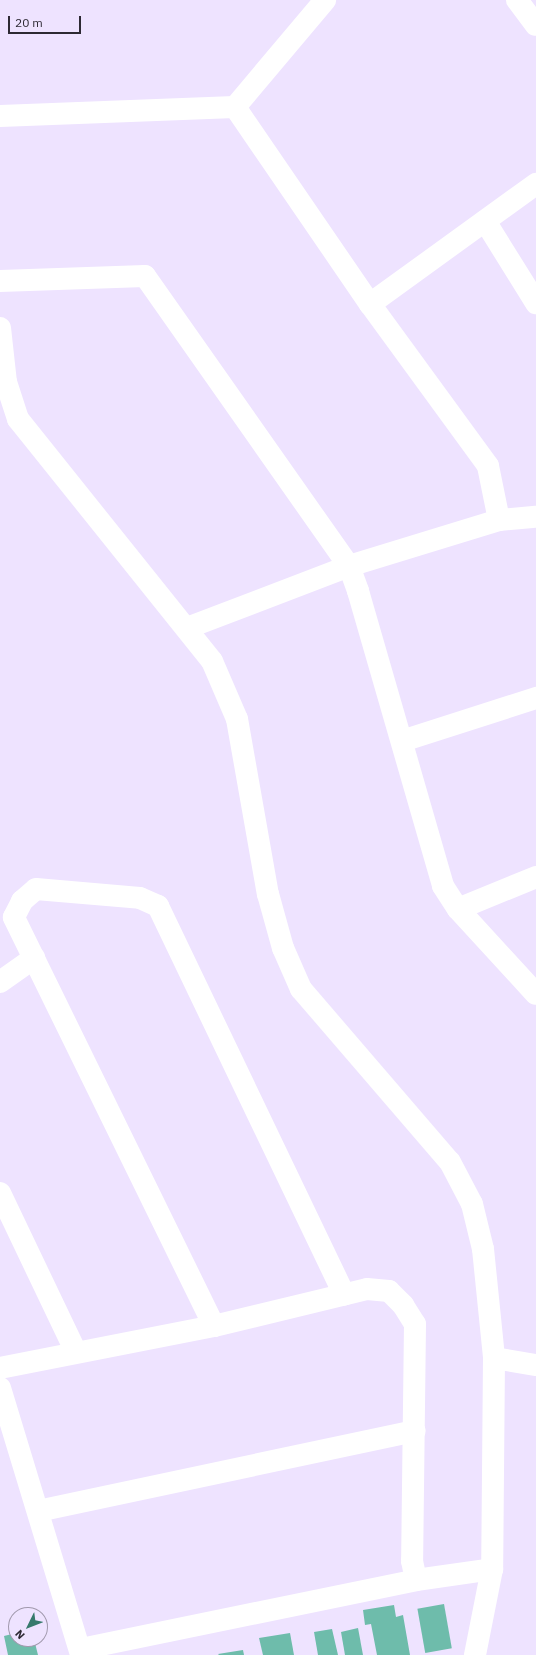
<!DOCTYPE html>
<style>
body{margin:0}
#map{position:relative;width:536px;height:1655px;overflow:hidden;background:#eee3ff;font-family:"IBM Plex Sans",sans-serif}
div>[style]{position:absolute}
.building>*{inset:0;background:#6ebcab;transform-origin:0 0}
.street>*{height:22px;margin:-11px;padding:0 11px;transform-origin:11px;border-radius:11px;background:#fff}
.secondary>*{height:22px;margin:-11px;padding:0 11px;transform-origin:11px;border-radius:11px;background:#fff}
span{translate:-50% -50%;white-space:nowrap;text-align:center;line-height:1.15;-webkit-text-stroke:3px #eee3ff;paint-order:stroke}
.north{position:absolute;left:8px;top:1607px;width:40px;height:40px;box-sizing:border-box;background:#eee3ff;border:1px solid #a199ad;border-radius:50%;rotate:227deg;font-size:11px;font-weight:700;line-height:16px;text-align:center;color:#2d2933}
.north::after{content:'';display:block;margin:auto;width:14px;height:18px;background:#36796c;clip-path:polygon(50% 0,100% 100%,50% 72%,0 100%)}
.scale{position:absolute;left:8px;top:16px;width:73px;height:18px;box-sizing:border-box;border:2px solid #2d2933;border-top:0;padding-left:5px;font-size:12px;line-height:14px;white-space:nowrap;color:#2d2933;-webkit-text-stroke:3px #eee3ff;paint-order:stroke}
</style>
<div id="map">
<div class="building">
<div style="left:444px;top:1604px;width:45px;height:27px;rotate:80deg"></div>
<div style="clip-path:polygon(394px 1605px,396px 1617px,403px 1615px,410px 1655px,377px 1655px,371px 1624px,365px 1625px,363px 1610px)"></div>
<div style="clip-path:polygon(358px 1628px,363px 1655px,345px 1655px,341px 1632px)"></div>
<div style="clip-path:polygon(332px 1629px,338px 1655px,318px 1655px,314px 1632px)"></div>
<div style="clip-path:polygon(16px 1633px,16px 1639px,34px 1639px,38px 1655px,8px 1655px,4px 1636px)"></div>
<div style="clip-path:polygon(290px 1633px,294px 1655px,263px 1655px,259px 1638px)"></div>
<div style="clip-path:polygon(243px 1650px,244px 1655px,219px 1655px,218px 1654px)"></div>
</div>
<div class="street">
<div style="left:517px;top:0;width:31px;rotate:53deg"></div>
<div style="left:235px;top:107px;width:239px;rotate:55.6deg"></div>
<div style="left:370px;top:304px;width:200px;rotate:53.9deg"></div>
<div style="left:488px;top:466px;width:55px;rotate:78.5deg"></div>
<div style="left:0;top:116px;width:235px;rotate:-2.2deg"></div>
<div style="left:235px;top:107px;width:140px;rotate:-49.9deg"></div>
<div style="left:485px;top:221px;width:97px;rotate:58.1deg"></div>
<div style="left:0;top:281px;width:145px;rotate:-2deg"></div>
<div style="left:145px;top:276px;width:355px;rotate:54.9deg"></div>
<div style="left:349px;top:566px;width:27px;rotate:70deg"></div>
<div style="left:358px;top:591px;width:307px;rotate:73.9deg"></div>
<div style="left:443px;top:886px;width:27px;rotate:57deg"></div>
<div style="left:458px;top:909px;width:115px;rotate:47.5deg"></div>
<div style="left:370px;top:304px;width:205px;rotate:-35.9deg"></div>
<div style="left:402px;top:741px;width:141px;rotate:-17.8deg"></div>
<div style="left:458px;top:909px;width:84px;rotate:-22.3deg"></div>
<div style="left:0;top:982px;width:42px;rotate:-35.2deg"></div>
<div style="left:0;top:1193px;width:176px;rotate:64.5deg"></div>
<div style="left:214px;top:1326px;width:455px;rotate:-116.1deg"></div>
<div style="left:14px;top:917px;width:18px;rotate:-63deg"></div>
<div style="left:22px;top:901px;width:18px;rotate:-41deg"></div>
<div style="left:36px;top:889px;width:104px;rotate:4.9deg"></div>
<div style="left:140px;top:898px;width:20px;rotate:24deg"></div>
<div style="left:158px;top:906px;width:431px;rotate:64.4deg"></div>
<div style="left:494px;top:1358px;width:43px;rotate:9.5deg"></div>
<div style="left:0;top:1368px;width:218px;rotate:-11.1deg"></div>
<div style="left:214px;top:1326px;width:157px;rotate:-13.6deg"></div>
<div style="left:367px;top:1289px;width:22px;rotate:5deg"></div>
<div style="left:389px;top:1291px;width:20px;rotate:45deg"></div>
<div style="left:403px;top:1305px;width:22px;rotate:58deg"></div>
<div style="left:415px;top:1324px;width:237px;rotate:90.7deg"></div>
<div style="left:412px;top:1561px;width:19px;rotate:78deg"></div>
<div style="left:0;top:1388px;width:279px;rotate:73.1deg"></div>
<div style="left:38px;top:1511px;width:385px;rotate:-12deg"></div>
<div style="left:81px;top:1649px;width:342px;rotate:-11.6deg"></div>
<div style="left:416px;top:1580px;width:77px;rotate:-8.2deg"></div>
</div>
<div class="secondary">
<div style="left:0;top:328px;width:54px;rotate:83.7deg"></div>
<div style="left:6px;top:382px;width:39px;rotate:72deg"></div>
<div style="left:18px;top:419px;width:310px;rotate:51.3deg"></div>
<div style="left:212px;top:661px;width:63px;rotate:66.7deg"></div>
<div style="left:237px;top:719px;width:178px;rotate:80deg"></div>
<div style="left:268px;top:894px;width:56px;rotate:74.5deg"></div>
<div style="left:283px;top:948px;width:45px;rotate:66.3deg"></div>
<div style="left:301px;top:989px;width:228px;rotate:49.3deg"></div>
<div style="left:450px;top:1162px;width:47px;rotate:62.4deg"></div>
<div style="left:472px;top:1204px;width:46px;rotate:76.3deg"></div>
<div style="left:483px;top:1249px;width:110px;rotate:84.2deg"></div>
<div style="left:494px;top:1358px;width:211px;rotate:90.5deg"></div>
<div style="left:492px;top:1569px;width:88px;rotate:101.2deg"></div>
<div style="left:187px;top:628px;width:173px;rotate:-20.9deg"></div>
<div style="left:349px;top:566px;width:157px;rotate:-17deg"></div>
<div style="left:499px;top:520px;width:37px;rotate:-5deg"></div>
</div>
<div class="north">N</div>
<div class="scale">20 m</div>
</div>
